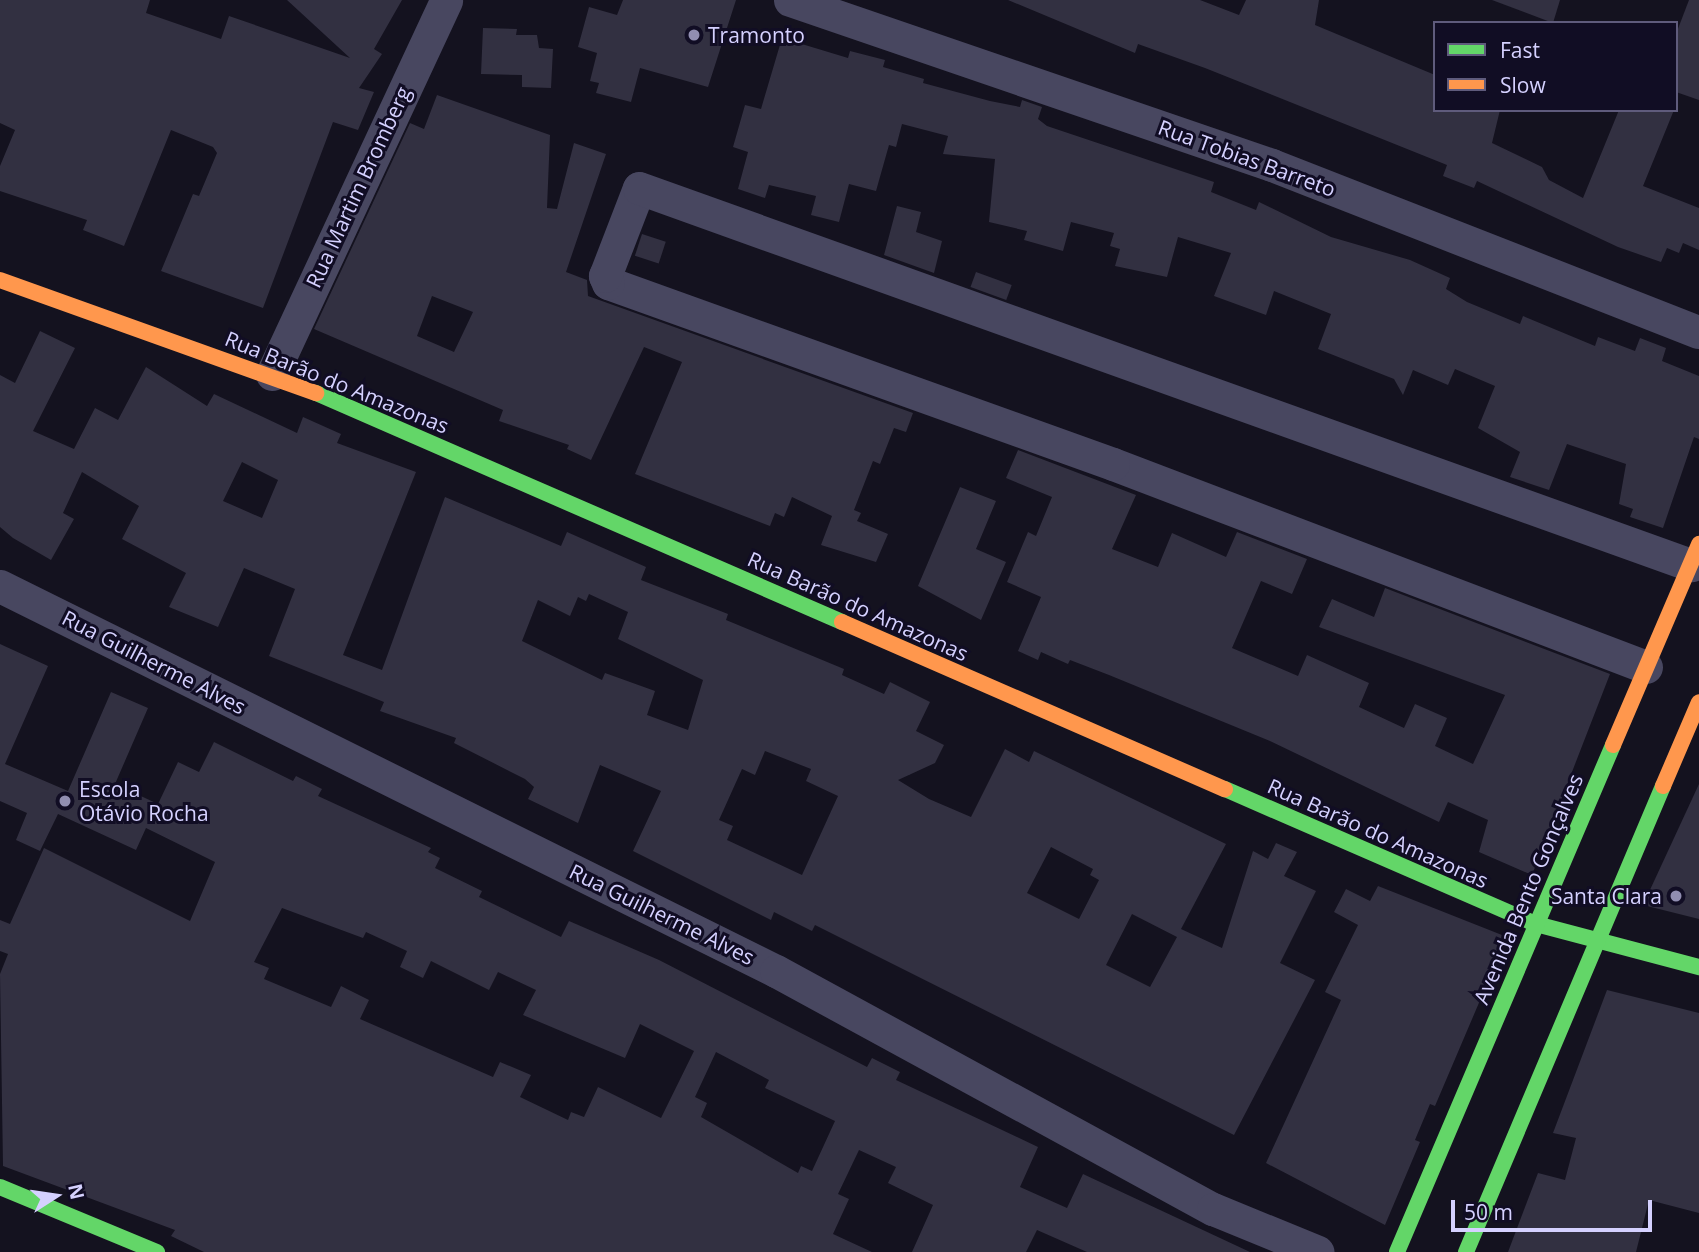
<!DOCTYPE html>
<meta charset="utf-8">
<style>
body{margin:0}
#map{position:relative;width:1699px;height:1252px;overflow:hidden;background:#14121f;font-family:"Open Sans",sans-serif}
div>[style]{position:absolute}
.building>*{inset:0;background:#323041;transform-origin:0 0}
.street>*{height:33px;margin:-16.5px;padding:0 16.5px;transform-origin:16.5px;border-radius:16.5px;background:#484760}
.fast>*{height:16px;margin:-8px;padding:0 8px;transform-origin:8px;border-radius:8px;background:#63d668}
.slow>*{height:16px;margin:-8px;padding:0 8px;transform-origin:8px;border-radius:8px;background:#ff974d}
.dots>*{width:19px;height:19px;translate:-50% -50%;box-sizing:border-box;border:4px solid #110d24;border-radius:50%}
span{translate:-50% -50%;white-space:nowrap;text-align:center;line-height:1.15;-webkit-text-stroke:6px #110d24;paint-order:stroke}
.poi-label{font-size:21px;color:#d5d1ff}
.left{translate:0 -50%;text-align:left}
.right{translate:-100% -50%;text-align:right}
.street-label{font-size:21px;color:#d5d1ff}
.legend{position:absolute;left:1433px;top:21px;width:245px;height:91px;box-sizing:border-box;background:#110d24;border:2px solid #5f5b7c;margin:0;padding:9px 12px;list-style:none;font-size:21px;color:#d5d1ff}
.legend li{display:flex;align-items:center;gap:14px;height:35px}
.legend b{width:35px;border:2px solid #5f5b7c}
.north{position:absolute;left:21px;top:1161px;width:70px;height:70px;-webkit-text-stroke:5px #110d24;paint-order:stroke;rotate:78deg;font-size:19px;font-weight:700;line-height:28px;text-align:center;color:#d5d1ff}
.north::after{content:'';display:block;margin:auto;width:24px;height:32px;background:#d5d1ff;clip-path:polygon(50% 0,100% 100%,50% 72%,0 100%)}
.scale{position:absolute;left:1451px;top:1200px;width:201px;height:32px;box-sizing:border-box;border:4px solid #d5d1ff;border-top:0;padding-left:9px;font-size:21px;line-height:24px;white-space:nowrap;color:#d5d1ff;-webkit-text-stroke:5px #110d24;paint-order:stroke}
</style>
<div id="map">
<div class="building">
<div style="clip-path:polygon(0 0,150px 0,146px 13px,221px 39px,229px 16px,350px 58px,287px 0,402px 0,374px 49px,382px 54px,359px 88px,374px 92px,358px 130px,333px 122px,263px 308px,161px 271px,193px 194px,199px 196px,217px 153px,213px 147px,171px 130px,124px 246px,83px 230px,87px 220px,0 191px,0 166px,15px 130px,0 123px)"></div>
<div style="clip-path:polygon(623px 0,736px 0,708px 87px,640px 68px,631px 102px,596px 93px,599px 83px,590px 81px,597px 53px,578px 47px,589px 7px,617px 15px)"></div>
<div style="clip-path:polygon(1008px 0,1200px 0,1239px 15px,1246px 0,1319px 0,1315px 25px,1435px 75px,1435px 110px,1500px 110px,1492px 143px,1542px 167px,1549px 180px,1583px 198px,1619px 110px,1674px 110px,1643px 186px,1699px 208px,1699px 250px,1683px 243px,1679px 253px,1667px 248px,1661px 262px,1618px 247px,1477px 181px,1474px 188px,1443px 176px,1447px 165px,1205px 68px,1138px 44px,1135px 53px)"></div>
<div style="clip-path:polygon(1492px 0,1560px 0,1553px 23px)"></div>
<div style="clip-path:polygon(1689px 0,1699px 0,1699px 100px,1676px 92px,1676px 34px)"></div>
<div style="clip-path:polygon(483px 28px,517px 29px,516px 35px,537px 35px,539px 48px,553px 49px,551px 88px,522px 87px,522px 75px,481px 74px)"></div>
<div style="clip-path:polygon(782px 38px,848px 58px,850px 51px,885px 60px,883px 67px,924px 79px,923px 83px,990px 101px,1020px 107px,1022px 100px,1042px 107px,1038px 119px,1047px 126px,1214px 182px,1211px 192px,1256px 210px,1259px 202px,1331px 237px,1410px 260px,1450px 278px,1446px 289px,1467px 302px,1520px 324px,1523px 316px,1595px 346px,1598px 337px,1635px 351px,1640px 338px,1666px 348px,1662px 361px,1699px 376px,1699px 439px,1694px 437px,1663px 528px,1630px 517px,1633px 509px,1619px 504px,1626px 464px,1567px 444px,1549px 490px,1510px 477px,1520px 452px,1478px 428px,1495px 386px,1455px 369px,1448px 385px,1413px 370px,1403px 395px,1394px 379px,1318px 349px,1331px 314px,1274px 291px,1266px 315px,1214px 296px,1231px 253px,1178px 237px,1167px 277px,1115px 266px,1120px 249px,1110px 246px,1114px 233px,1071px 222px,1063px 251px,1024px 240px,1027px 231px,989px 222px,995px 159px,943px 154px,948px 136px,902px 124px,896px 147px,889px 145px,876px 191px,849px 184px,839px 222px,811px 215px,816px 196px,769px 185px,765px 198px,738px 189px,748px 152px,733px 147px,745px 105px,761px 109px)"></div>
<div style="clip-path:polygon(evenodd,437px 95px,550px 135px,547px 208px,557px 209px,574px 143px,606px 154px,566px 272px,587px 280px,588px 296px,913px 413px,906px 432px,894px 428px,880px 464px,873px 461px,854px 510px,861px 513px,857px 521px,888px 534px,876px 562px,821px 545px,832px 516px,792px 497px,784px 517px,775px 513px,770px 526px,635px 474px,682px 362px,644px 347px,591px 460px,567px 449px,569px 445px,499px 421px,503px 410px,314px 329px,410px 123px,424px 129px,437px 95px,432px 296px,473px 312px,454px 352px,417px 336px,432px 296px)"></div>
<div style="clip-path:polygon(897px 206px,921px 212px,916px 232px,942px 241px,934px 273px,884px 255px)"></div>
<div style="left:642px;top:234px;width:25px;height:23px;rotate:18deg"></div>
<div style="left:976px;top:272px;width:38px;height:16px;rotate:20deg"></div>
<div style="clip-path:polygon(evenodd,40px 331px,75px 348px,33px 431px,74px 449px,95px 408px,118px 420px,146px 367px,207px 406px,214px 394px,297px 433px,303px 417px,341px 434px,337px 443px,416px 472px,343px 655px,382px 670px,445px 497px,561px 546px,567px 532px,646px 567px,641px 580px,728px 614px,726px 620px,844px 669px,842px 675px,884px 694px,890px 682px,930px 702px,916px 731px,944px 745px,935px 763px,898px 780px,929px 799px,971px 817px,1005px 749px,1029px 762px,1034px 751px,1226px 844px,1181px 929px,1222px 948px,1253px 851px,1268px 859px,1276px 843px,1297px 852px,1284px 876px,1316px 891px,1280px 963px,1315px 980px,1234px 1135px,815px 925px,812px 931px,774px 912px,771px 920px,633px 851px,661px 791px,600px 765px,578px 823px,528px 799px,534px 787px,525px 779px,454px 743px,456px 738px,380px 711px,384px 702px,269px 656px,295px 589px,244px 568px,218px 627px,169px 607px,186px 573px,122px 539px,139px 506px,82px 472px,63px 513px,74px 519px,51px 560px,13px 538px,0 527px,0 375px,15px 383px,40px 331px,242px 462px,278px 480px,262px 518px,223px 501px,242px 462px,40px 331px,589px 594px,628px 612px,618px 639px,703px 680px,688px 730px,647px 715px,655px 691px,605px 673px,602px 680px,522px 641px,538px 600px,570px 616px,578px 597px,586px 601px,589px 594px,40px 331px,765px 751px,811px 769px,806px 781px,838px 796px,802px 875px,727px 840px,733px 826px,719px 820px,742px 769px,755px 775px,765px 751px,40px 331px,1051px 847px,1093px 869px,1090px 875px,1099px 880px,1079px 919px,1027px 893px,1051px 847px,40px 331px,1132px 914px,1177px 937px,1150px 987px,1106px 965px,1132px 914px)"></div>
<div style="clip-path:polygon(1018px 450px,1136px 495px,1112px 549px,1158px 567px,1172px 533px,1226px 557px,1237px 532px,1307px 559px,1292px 594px,1261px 581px,1232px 648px,1298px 676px,1307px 655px,1369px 683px,1359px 707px,1404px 728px,1415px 704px,1447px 718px,1435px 746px,1473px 764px,1505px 695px,1319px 627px,1332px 599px,1374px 617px,1385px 588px,1610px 674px,1532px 875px,1479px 852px,1488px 820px,1448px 802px,1439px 822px,1270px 741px,1109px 675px,1070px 660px,1068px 664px,1041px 652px,1038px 660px,1018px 651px,1041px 597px,1007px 582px,1028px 532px,1036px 536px,1052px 497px,1006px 478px)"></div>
<div style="clip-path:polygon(960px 487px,996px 501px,976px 549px,1006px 562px,981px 620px,918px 586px)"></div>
<div style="clip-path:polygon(evenodd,0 644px,48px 666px,5px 764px,68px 791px,111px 692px,148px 708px,115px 784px,158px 804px,178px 762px,199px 772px,214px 742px,293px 781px,296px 776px,322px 789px,318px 796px,431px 848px,428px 852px,440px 858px,435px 868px,482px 891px,479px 897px,561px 937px,569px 921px,659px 960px,867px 1067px,872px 1058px,900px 1072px,896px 1080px,1038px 1147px,1020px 1187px,1067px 1208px,1083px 1174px,1250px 1252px,1087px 1252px,1037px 1230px,1026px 1252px,912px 1252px,933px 1205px,888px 1183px,896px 1167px,859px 1150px,838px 1194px,849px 1199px,833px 1234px,872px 1252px,204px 1252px,171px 1236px,175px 1230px,3px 1166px,0 974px,8px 954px,0 951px,0 920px,10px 924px,44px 848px,190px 921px,215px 862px,146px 828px,136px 850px,58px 814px,40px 851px,16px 840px,27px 813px,0 801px,0 644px,282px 908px,363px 938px,366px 932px,407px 951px,400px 967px,423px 978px,431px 961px,489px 990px,498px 972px,536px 990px,523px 1015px,625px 1058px,640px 1024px,694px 1051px,661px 1118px,598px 1087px,584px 1117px,571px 1112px,568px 1120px,520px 1097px,531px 1075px,500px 1062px,493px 1077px,360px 1019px,369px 1000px,341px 986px,331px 1007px,264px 979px,269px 968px,254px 962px,282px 908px,0 644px,716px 1052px,769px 1080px,765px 1088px,835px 1121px,812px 1171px,801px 1166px,798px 1173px,701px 1117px,707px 1103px,695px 1097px,716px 1052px)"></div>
<div style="clip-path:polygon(1699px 784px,1699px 919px,1643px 905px)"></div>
<div style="clip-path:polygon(1378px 886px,1507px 937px,1435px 1106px,1430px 1104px,1415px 1140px,1420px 1142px,1385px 1225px,1266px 1163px,1341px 1000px,1325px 992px,1358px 925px,1334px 912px,1346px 889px,1370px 901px)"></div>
<div style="clip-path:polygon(1607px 990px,1699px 1013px,1699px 1213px,1649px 1200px,1636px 1252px,1508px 1252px,1538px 1173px,1565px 1180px,1576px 1138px,1553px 1133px)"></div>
</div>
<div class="street">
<div style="left:790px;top:0;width:509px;rotate:18.9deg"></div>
<div style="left:1272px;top:165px;width:458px;rotate:21.4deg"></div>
<div style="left:272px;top:374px;width:412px;rotate:-65deg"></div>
<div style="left:0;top:586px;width:866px;rotate:26.39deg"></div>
<div style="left:776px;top:971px;width:498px;rotate:28.6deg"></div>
<div style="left:1213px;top:1209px;width:113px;rotate:22.3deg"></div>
<div style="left:1646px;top:667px;width:570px;rotate:-159.15deg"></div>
<div style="left:1113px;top:464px;width:536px;rotate:-160.28deg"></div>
<div style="left:608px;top:283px;width:8px;rotate:-113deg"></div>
<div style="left:605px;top:276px;width:94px;rotate:-68.9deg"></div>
<div style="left:639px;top:188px;width:1118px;rotate:19.72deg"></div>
</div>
<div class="fast">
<div style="left:316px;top:393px;width:574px;rotate:23.53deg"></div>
<div style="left:1225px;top:789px;width:339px;rotate:23.5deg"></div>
<div style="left:1536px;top:924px;width:169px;rotate:14.8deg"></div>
<div style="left:0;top:1187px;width:170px;rotate:22.5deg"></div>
<div style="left:1397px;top:1252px;width:551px;rotate:-66.92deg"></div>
<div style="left:1466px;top:1252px;width:506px;rotate:-67.08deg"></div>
</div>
<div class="slow">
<div style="left:0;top:280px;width:336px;rotate:19.7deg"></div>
<div style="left:842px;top:622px;width:418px;rotate:23.6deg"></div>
<div style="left:1613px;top:745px;width:219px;rotate:-66.8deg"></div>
<div style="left:1663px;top:786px;width:91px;rotate:-66.8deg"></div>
</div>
<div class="dots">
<div style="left:694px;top:35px;background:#918eb1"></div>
<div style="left:65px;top:801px;background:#918eb1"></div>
<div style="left:1676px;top:896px;background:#918eb1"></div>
</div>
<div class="poi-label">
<span class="left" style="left:708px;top:35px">Tramonto</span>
<span class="left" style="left:79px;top:801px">Escola<br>Otávio Rocha</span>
<span class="right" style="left:1662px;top:896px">Santa Clara</span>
</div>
<div class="street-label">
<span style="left:1247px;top:158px;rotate:20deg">Rua Tobias Barreto</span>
<span style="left:358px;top:187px;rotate:-65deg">Rua Martim Bromberg</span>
<span style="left:337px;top:382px;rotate:22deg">Rua Barão do Amazonas</span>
<span style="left:858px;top:606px;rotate:24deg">Rua Barão do Amazonas</span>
<span style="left:154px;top:662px;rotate:27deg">Rua Guilherme Alves</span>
<span style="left:1378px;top:833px;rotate:24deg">Rua Barão do Amazonas</span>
<span style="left:1528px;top:889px;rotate:-67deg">Avenida Bento Gonçalves</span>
<span style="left:662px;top:914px;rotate:26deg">Rua Guilherme Alves</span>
</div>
<ul class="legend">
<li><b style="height:9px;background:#63d668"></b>Fast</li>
<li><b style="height:9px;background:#ff974d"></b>Slow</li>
</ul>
<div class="north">N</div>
<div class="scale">50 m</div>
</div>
